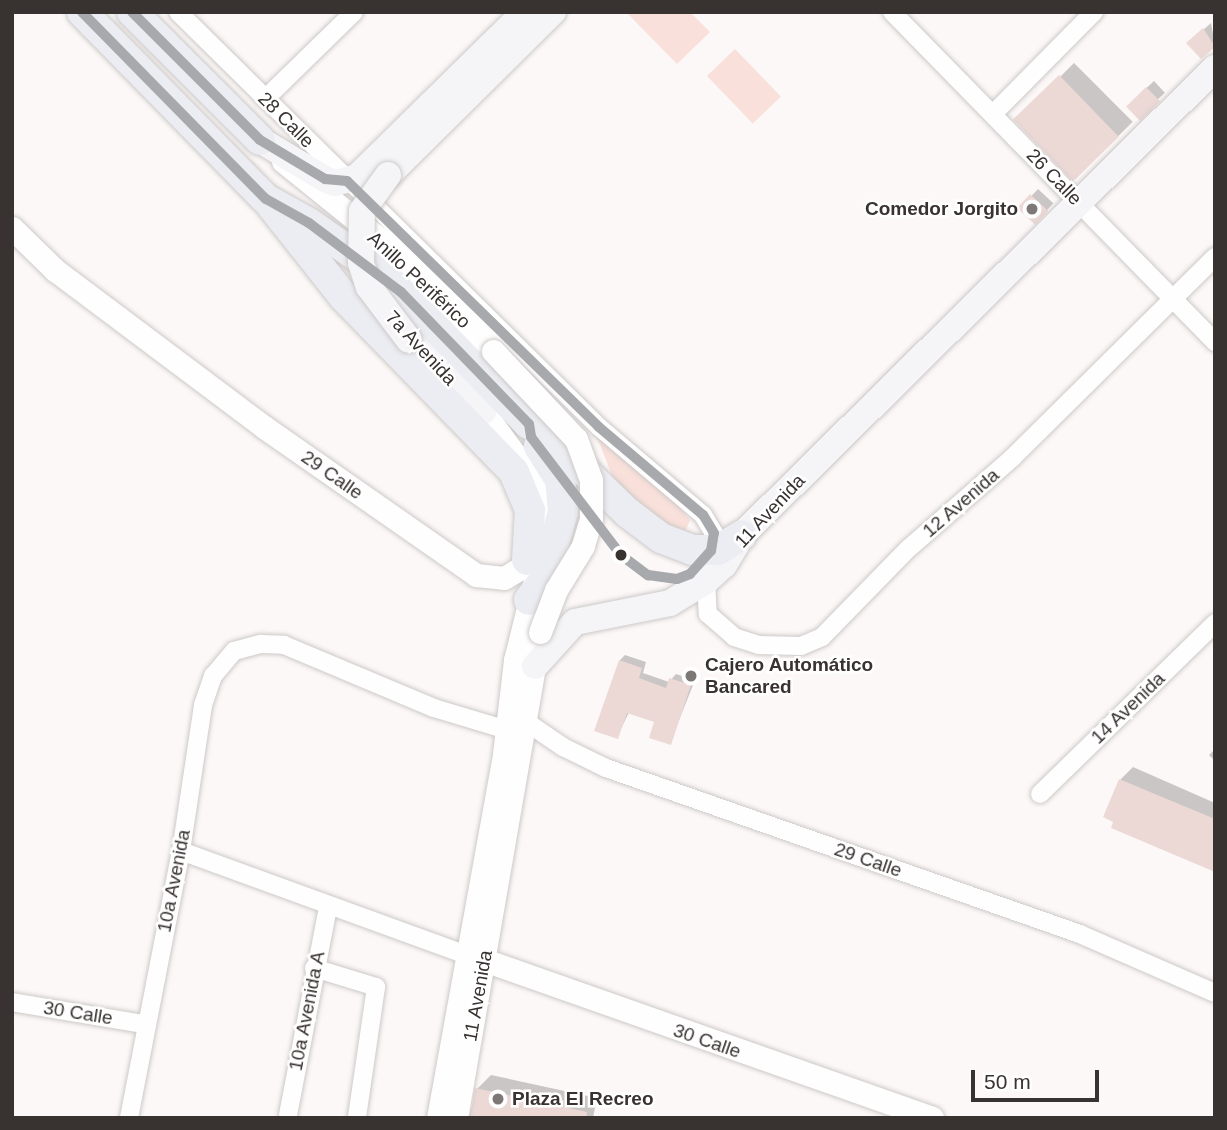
<!DOCTYPE html>
<meta charset="utf-8">
<style>
body{margin:0}
#map{position:relative;width:1227px;height:1130px;overflow:hidden;background:#fcf8f7;font-family:Arial,sans-serif}
div>[style]{position:absolute}
.green>*{inset:0;background:#f9e0da;transform-origin:0 0}
.shadow>*{inset:0;background:#0003;transform-origin:0 0}
.building>*{inset:0;background:#ecd9d6;transform-origin:0 0}
.roads{filter:drop-shadow(0 0 2px #cdc9c8) drop-shadow(0 0 2px #cdc9c8)}
.minor>*{height:18px;margin:-9px;padding:0 9px;transform-origin:9px;border-radius:9px;background:#fffefe}
.tertiary>*{height:23px;margin:-11.5px;padding:0 11.5px;transform-origin:11.5px;border-radius:11.5px;background:#fffefe}
.secondary>*{height:26px;margin:-13px;padding:0 13px;transform-origin:13px;border-radius:13px;background:#f5f5f8}
.primary>*{height:30px;margin:-15px;padding:0 15px;transform-origin:15px;border-radius:15px;background:#ecedf3}
.bridges{filter:drop-shadow(0 0 2px #cdc9c8) drop-shadow(0 0 2px #cdc9c8)}
.tertiary-bridge>*{height:23px;margin:-11.5px;padding:0 11.5px;transform-origin:11.5px;border-radius:11.5px;background:#fffefe}
.secondary-bridge>*{height:26px;margin:-13px;padding:0 13px;transform-origin:13px;border-radius:13px;background:#f5f5f8}
.bus-1>*{height:10px;margin:-5px;padding:0 5px;transform-origin:5px;border-radius:5px;background:#a7a9ac}
.dots>*{width:19px;height:19px;translate:-50% -50%;box-sizing:border-box;border:4px solid #fff;border-radius:50%}
span{translate:-50% -50%;white-space:nowrap;text-align:center;line-height:1.15;-webkit-text-stroke:5px #fff;paint-order:stroke}
.street-label{font-size:19px;color:#383231}
.poi-label{font-size:19px;color:#383231;font-weight:700}
.right{translate:-100% -50%;text-align:right}
.left{translate:0 -50%;text-align:left}
.frame{position:absolute;inset:0;border:14px solid #383231;pointer-events:none}
.scale{position:absolute;left:971px;top:1070px;width:128px;height:32px;box-sizing:border-box;border:4px solid #383231;border-top:0;padding-left:9px;font-size:21px;line-height:24px;white-space:nowrap;color:#383231;-webkit-text-stroke:5px #fff;paint-order:stroke}
</style>
<div id="map">
<div class="green">
<div style="clip-path:polygon(626px 12px,690px 12px,710px 32px,677px 64px)"></div>
<div style="left:735px;top:49px;width:66px;height:39px;rotate:46deg"></div>
<div style="clip-path:polygon(583px 421px,671px 497px,690px 520px,686px 530px,675px 534px,616px 485px,598px 440px)"></div>
</div>
<div class="shadow">
<div style="clip-path:polygon(1211px 23px,1215px 45px,1201px 57px,1195px 37px)"></div>
<div style="left:1074px;top:63px;width:83px;height:81px;rotate:45deg"></div>
<div style="left:1154px;top:81px;width:16px;height:37px;rotate:47deg"></div>
<div style="left:1038px;top:189px;width:21px;height:26px;rotate:43deg"></div>
<div style="clip-path:polygon(625px 655px,646px 662px,643px 673px,669px 682px,676px 674px,695px 680px,670px 743px,656px 721px,629px 712px,617px 737px,620px 660px)"></div>
<div style="clip-path:polygon(1215px 749px,1215px 761px,1209px 755px)"></div>
<div style="clip-path:polygon(1133px 767px,1215px 803px,1215px 870px,1105px 816px,1120px 780px)"></div>
<div style="clip-path:polygon(491px 1075px,597px 1098px,593px 1118px,469px 1118px,477px 1089px)"></div>
</div>
<div class="building">
<div style="clip-path:polygon(1203px 28px,1215px 47px,1201px 59px,1186px 43px)"></div>
<div style="left:1059px;top:75px;width:86px;height:64px;rotate:46deg"></div>
<div style="left:1146px;top:87px;width:20px;height:28px;rotate:45deg"></div>
<div style="left:1030px;top:194px;width:25px;height:19px;rotate:43deg"></div>
<div style="clip-path:polygon(619px 660px,642px 668px,639px 678px,666px 688px,669px 678px,691px 685px,671px 745px,649px 738px,654px 722px,627px 713px,618px 739px,594px 731px)"></div>
<div style="clip-path:polygon(1119px 779px,1215px 819px,1215px 872px,1111px 828px,1113px 822px,1103px 817px)"></div>
<div style="clip-path:polygon(475px 1088px,587px 1112px,586px 1118px,470px 1118px)"></div>
</div>
<div class="roads">
<div class="minor">
<div style="left:178px;top:12px;width:591px;rotate:44.59deg"></div>
<div style="left:599px;top:427px;width:136px;rotate:40.2deg"></div>
<div style="left:703px;top:515px;width:21px;rotate:59deg"></div>
<div style="left:714px;top:533px;width:18px;rotate:99deg"></div>
<div style="left:892px;top:12px;width:462px;rotate:45.6deg"></div>
<div style="left:265px;top:99px;width:124px;rotate:-44.3deg"></div>
<div style="left:993px;top:114px;width:144px;rotate:-45.3deg"></div>
<div style="left:706px;top:581px;width:33px;rotate:87deg"></div>
<div style="left:708px;top:614px;width:35px;rotate:41deg"></div>
<div style="left:734px;top:637px;width:26px;rotate:18deg"></div>
<div style="left:759px;top:645px;width:42px;rotate:1.4deg"></div>
<div style="left:801px;top:646px;width:23px;rotate:-23deg"></div>
<div style="left:822px;top:637px;width:124px;rotate:-45.7deg"></div>
<div style="left:909px;top:548px;width:137px;rotate:-41.1deg"></div>
<div style="left:1012px;top:458px;width:286px;rotate:-44.7deg"></div>
<div style="left:525px;top:721px;width:46px;rotate:34.4deg"></div>
<div style="left:563px;top:747px;width:48px;rotate:26deg"></div>
<div style="left:606px;top:768px;width:502px;rotate:19.3deg"></div>
<div style="left:1080px;top:934px;width:147px;rotate:23.6deg"></div>
<div style="left:1040px;top:794px;width:245px;rotate:-44.3deg"></div>
<div style="left:181px;top:851px;width:304px;rotate:20deg"></div>
<div style="left:314px;top:968px;width:65px;rotate:17deg"></div>
<div style="left:376px;top:987px;width:132px;rotate:98.3deg"></div>
<div style="left:12px;top:1002px;width:134px;rotate:9.5deg"></div>
<div style="left:288px;top:1115px;width:211px;rotate:-79.1deg"></div>
<div style="left:129px;top:1118px;width:272px;rotate:-79deg"></div>
<div style="left:181px;top:851px;width:148px;rotate:-81.4deg"></div>
<div style="left:203px;top:705px;width:31px;rotate:-71deg"></div>
<div style="left:213px;top:676px;width:33px;rotate:-50deg"></div>
<div style="left:234px;top:651px;width:28px;rotate:-15deg"></div>
<div style="left:261px;top:644px;width:23px;rotate:2deg"></div>
<div style="left:284px;top:645px;width:163px;rotate:22.8deg"></div>
<div style="left:434px;top:708px;width:76px;rotate:16.8deg"></div>
</div>
<div class="tertiary">
<div style="left:283px;top:161px;width:134px;rotate:38.9deg"></div>
<div style="left:387px;top:245px;width:150px;rotate:45deg"></div>
<div style="left:12px;top:228px;width:60px;rotate:44.3deg"></div>
<div style="left:55px;top:270px;width:261px;rotate:36.9deg"></div>
<div style="left:264px;top:427px;width:259px;rotate:34.9deg"></div>
<div style="left:476px;top:575px;width:28px;rotate:6deg"></div>
<div style="left:504px;top:578px;width:21px;rotate:-31deg"></div>
<div style="left:522px;top:567px;width:30px;rotate:-60deg"></div>
<div style="left:537px;top:541px;width:51px;rotate:-85.5deg"></div>
<div style="left:541px;top:490px;width:98px;rotate:-126.3deg"></div>
<div style="left:484px;top:960px;width:475px;rotate:19.4deg"></div>
<div style="left:438px;top:1118px;width:370px;rotate:-79.7deg"></div>
<div style="left:504px;top:754px;width:95px;rotate:-83.3deg"></div>
<div style="left:515px;top:660px;width:78px;rotate:-76deg"></div>
<div style="left:456px;top:1118px;width:476px;rotate:-80.2deg"></div>
</div>
<div class="secondary">
<div style="left:260px;top:140px;width:76px;rotate:31deg"></div>
<div style="left:325px;top:179px;width:11px;rotate:22deg"></div>
<div style="left:335px;top:183px;width:23px;rotate:-15deg"></div>
<div style="left:357px;top:177px;width:235px;rotate:-44.5deg"></div>
<div style="left:388px;top:175px;width:232px;rotate:-44.7deg"></div>
<div style="left:409px;top:340px;width:103px;rotate:43.8deg"></div>
<div style="left:535px;top:666px;width:59px;rotate:-47.7deg"></div>
<div style="left:575px;top:622px;width:97px;rotate:-11.3deg"></div>
<div style="left:670px;top:603px;width:42px;rotate:-31.4deg"></div>
<div style="left:706px;top:581px;width:24px;rotate:-42deg"></div>
<div style="left:724px;top:565px;width:35px;rotate:-59deg"></div>
<div style="left:742px;top:535px;width:665px;rotate:-44.63deg"></div>
</div>
<div class="primary">
<div style="left:82px;top:12px;width:262px;rotate:45.5deg"></div>
<div style="left:266px;top:199px;width:49px;rotate:29.2deg"></div>
<div style="left:309px;top:223px;width:94px;rotate:35deg"></div>
<div style="left:386px;top:277px;width:205px;rotate:45.8deg"></div>
<div style="left:529px;top:424px;width:17px;rotate:28deg"></div>
<div style="left:544px;top:432px;width:117px;rotate:44deg"></div>
<div style="left:628px;top:513px;width:41px;rotate:37.1deg"></div>
<div style="left:661px;top:538px;width:33px;rotate:21deg"></div>
<div style="left:692px;top:550px;width:26px"></div>
<div style="left:718px;top:550px;width:28px;rotate:-32deg"></div>
<div style="left:132px;top:12px;width:181px;rotate:45deg"></div>
<div style="left:271px;top:205px;width:116px;rotate:51.6deg"></div>
<div style="left:343px;top:296px;width:245px;rotate:45.8deg"></div>
<div style="left:514px;top:472px;width:41px;rotate:67.2deg"></div>
<div style="left:530px;top:510px;width:50px;rotate:93.4deg"></div>
<div style="left:529px;top:600px;width:25px;rotate:-53deg"></div>
<div style="left:544px;top:580px;width:71px;rotate:-74.4deg"></div>
<div style="left:563px;top:512px;width:32px;rotate:-95deg"></div>
<div style="left:560px;top:480px;width:40px;rotate:-122deg"></div>
</div>
</div>
<div class="bridges">
<div class="tertiary-bridge">
<div style="left:493px;top:351px;width:121px;rotate:46.7deg"></div>
<div style="left:576px;top:439px;width:44px;rotate:69.9deg"></div>
<div style="left:591px;top:480px;width:39px;rotate:90deg"></div>
<div style="left:591px;top:519px;width:28px;rotate:107deg"></div>
<div style="left:583px;top:546px;width:52px;rotate:121.5deg"></div>
<div style="left:556px;top:590px;width:45px;rotate:110.9deg"></div>
</div>
<div class="secondary-bridge">
<div style="left:388px;top:175px;width:44px;rotate:125.8deg"></div>
<div style="left:362px;top:211px;width:52px;rotate:91.1deg"></div>
<div style="left:361px;top:263px;width:25px;rotate:72deg"></div>
<div style="left:369px;top:287px;width:66px;rotate:53deg"></div>
</div>
</div>
<div class="bus-1">
<div style="left:82px;top:12px;width:262px;rotate:45.5deg"></div>
<div style="left:266px;top:199px;width:49px;rotate:29.2deg"></div>
<div style="left:309px;top:223px;width:115px;rotate:36.9deg"></div>
<div style="left:401px;top:292px;width:184px;rotate:45.9deg"></div>
<div style="left:529px;top:424px;width:13px;rotate:81deg"></div>
<div style="left:531px;top:437px;width:148px;rotate:52.7deg"></div>
<div style="left:621px;top:555px;width:34px;rotate:37deg"></div>
<div style="left:648px;top:575px;width:29px;rotate:8deg"></div>
<div style="left:677px;top:579px;width:14px;rotate:-21deg"></div>
<div style="left:690px;top:574px;width:31px;rotate:-48deg"></div>
<div style="left:711px;top:551px;width:18px;rotate:-81deg"></div>
<div style="left:714px;top:533px;width:21px;rotate:-121deg"></div>
<div style="left:703px;top:515px;width:136px;rotate:-139.8deg"></div>
<div style="left:599px;top:427px;width:352px;rotate:-135.7deg"></div>
<div style="left:347px;top:181px;width:22px;rotate:-175deg"></div>
<div style="left:325px;top:179px;width:76px;rotate:-149deg"></div>
<div style="left:260px;top:140px;width:181px;rotate:-135deg"></div>
</div>
<div class="dots">
<div style="left:1032px;top:209px;background:#7d7776"></div>
<div style="left:621px;top:555px;background:#383231"></div>
<div style="left:691px;top:676px;background:#7d7776"></div>
<div style="left:498px;top:1099px;background:#7d7776"></div>
</div>
<div class="street-label">
<span style="left:286px;top:120px;rotate:45deg">28 Calle</span>
<span style="left:1054px;top:177px;rotate:46deg">26 Calle</span>
<span style="left:419px;top:280px;rotate:43deg">Anillo Periférico</span>
<span style="left:421px;top:348px;rotate:47deg">7a Avenida</span>
<span style="left:332px;top:475px;rotate:35deg">29 Calle</span>
<span style="left:961px;top:503px;rotate:-41deg">12 Avenida</span>
<span style="left:770px;top:511px;rotate:-47deg">11 Avenida</span>
<span style="left:1128px;top:708px;rotate:-44deg">14 Avenida</span>
<span style="left:868px;top:860px;rotate:19deg">29 Calle</span>
<span style="left:174px;top:881px;rotate:-79deg">10a Avenida</span>
<span style="left:478px;top:996px;rotate:-80deg">11 Avenida</span>
<span style="left:307px;top:1011px;rotate:-79deg">10a Avenida A</span>
<span style="left:78px;top:1013px;rotate:9deg">30 Calle</span>
<span style="left:707px;top:1041px;rotate:19deg">30 Calle</span>
</div>
<div class="poi-label">
<span class="right" style="left:1018px;top:209px">Comedor Jorgito</span>
<span class="left" style="left:705px;top:676px">Cajero Automático<br>Bancared</span>
<span class="left" style="left:512px;top:1099px">Plaza El Recreo</span>
</div>
<div class="frame"></div>
<div class="scale">50 m</div>
</div>
